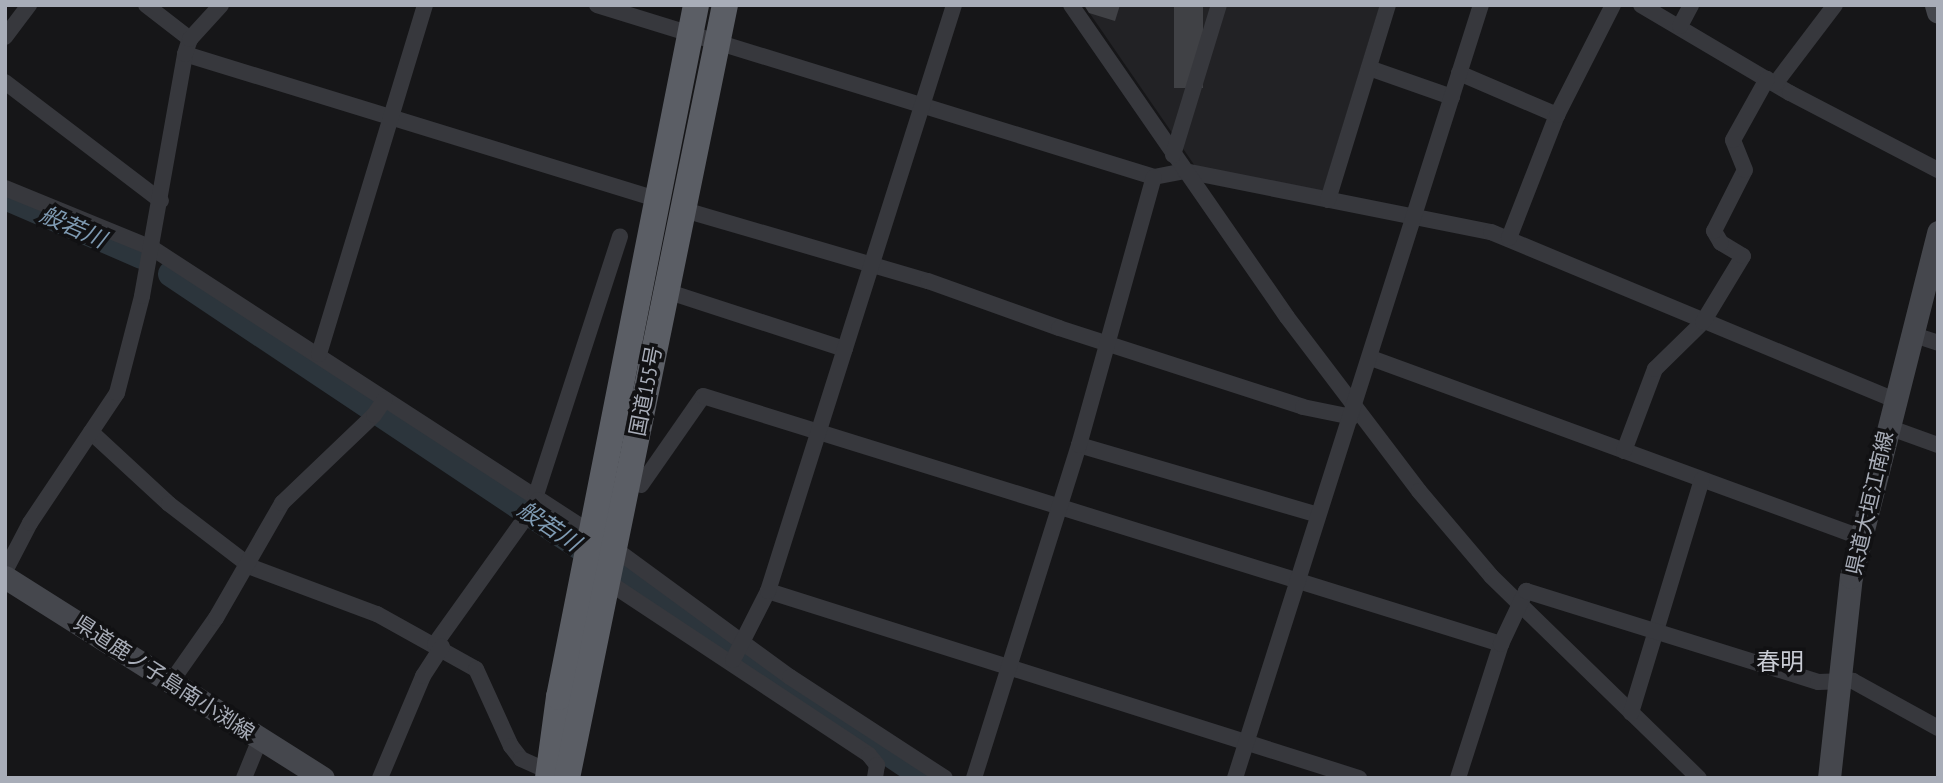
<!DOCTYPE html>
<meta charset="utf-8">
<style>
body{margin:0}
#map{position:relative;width:1943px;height:783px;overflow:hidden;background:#161618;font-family:"PT Sans Narrow","Noto Sans JP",sans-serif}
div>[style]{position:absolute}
.built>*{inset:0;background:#222225}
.river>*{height:26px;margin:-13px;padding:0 13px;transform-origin:13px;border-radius:13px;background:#2c353c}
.building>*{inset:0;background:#404145;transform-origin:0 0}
.minor>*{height:16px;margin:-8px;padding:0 8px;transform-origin:8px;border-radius:8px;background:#37383d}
.secondary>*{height:23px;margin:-11.5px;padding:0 11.5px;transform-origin:11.5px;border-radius:11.5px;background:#45474d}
.trunk>*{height:26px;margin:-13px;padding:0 13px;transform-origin:13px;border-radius:13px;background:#5b5e65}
span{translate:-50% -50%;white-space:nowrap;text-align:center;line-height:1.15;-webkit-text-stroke:7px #111113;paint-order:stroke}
.street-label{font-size:21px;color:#a8adb8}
.water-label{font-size:23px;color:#7f9bb3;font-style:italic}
.quarter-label{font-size:24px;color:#c9ccd4}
.frame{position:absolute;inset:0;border:7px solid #a8adb8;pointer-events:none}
</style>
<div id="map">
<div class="built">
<div style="clip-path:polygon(1084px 5px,1380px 5px,1323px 191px,1197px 169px)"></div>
</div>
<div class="river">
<div style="left:5px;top:197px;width:149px;rotate:23.3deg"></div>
<div style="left:171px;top:274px;width:908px;rotate:33.73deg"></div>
</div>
<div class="building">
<div style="clip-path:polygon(1084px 5px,1120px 5px,1115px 21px,1089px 13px)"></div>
<div style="left:1174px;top:5px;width:29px;height:83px"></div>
</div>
<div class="minor">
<div style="left:146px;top:5px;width:56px;rotate:37.7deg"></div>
<div style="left:597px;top:5px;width:583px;rotate:17.16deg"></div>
<div style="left:1154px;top:177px;width:32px;rotate:-11deg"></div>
<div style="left:1185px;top:171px;width:312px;rotate:11.3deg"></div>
<div style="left:1491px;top:232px;width:437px;rotate:22.6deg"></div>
<div style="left:1071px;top:5px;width:379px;rotate:55.3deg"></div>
<div style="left:1287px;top:317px;width:218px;rotate:52.8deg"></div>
<div style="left:1419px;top:491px;width:111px;rotate:49.7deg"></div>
<div style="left:1491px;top:576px;width:290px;rotate:44.2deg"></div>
<div style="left:1641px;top:5px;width:173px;rotate:30.6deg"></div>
<div style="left:1790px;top:93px;width:167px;rotate:27.5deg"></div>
<div style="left:1680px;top:26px;width:24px;rotate:-62deg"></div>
<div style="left:5px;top:37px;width:40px;rotate:-53deg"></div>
<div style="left:185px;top:54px;width:496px;rotate:17.1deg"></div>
<div style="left:1369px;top:68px;width:88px;rotate:19.3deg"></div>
<div style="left:1459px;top:73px;width:107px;rotate:23.2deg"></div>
<div style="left:5px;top:82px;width:196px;rotate:37.3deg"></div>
<div style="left:1775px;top:84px;width:99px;rotate:-52.8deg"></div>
<div style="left:1173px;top:155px;width:157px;rotate:-73deg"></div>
<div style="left:5px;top:188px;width:159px;rotate:22.2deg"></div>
<div style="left:152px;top:248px;width:523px;rotate:32.99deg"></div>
<div style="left:1328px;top:200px;width:204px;rotate:-72.9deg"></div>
<div style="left:681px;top:209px;width:257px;rotate:16.3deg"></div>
<div style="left:928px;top:281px;width:139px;rotate:19.7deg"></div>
<div style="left:1059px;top:328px;width:256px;rotate:17.9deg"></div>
<div style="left:1303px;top:407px;width:50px;rotate:11.5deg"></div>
<div style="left:1509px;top:238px;width:132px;rotate:-68.7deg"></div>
<div style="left:1557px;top:115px;width:123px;rotate:-63deg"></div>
<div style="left:666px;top:291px;width:188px;rotate:18deg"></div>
<div style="left:1911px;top:334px;width:28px;rotate:18deg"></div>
<div style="left:319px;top:354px;width:365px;rotate:-73.1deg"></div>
<div style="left:1371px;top:358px;width:521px;rotate:20.11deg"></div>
<div style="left:1888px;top:427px;width:53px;rotate:19.8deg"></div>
<div style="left:91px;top:432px;width:106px;rotate:42.7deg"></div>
<div style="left:169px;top:504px;width:103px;rotate:37.5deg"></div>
<div style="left:251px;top:567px;width:134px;rotate:20.5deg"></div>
<div style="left:377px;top:614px;width:113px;rotate:29.1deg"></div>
<div style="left:476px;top:669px;width:85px;rotate:65.6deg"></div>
<div style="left:511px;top:746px;width:16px;rotate:52deg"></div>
<div style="left:521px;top:759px;width:30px;rotate:24deg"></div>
<div style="left:1079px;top:445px;width:249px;rotate:16.3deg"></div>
<div style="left:1624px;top:451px;width:88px;rotate:-69.3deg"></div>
<div style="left:1655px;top:369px;width:67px;rotate:-44.4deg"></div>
<div style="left:1703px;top:322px;width:77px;rotate:-58.8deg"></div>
<div style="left:1743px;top:256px;width:26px;rotate:-149deg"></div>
<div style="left:1721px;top:243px;width:14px;rotate:-120deg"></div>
<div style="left:1714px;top:231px;width:68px;rotate:-63.1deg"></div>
<div style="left:1745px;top:170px;width:32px;rotate:-112deg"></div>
<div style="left:1733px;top:140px;width:70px;rotate:-60.9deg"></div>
<div style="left:641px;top:485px;width:108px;rotate:-55.1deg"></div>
<div style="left:703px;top:396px;width:836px;rotate:17.26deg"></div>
<div style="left:535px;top:498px;width:275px;rotate:-72deg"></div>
<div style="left:615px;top:549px;width:217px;rotate:36.2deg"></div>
<div style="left:790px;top:677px;width:185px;rotate:33.1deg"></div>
<div style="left:5px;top:571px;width:54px;rotate:-62.5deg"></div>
<div style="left:30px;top:523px;width:156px;rotate:-56.2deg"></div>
<div style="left:117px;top:393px;width:100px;rotate:-75.5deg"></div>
<div style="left:142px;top:296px;width:246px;rotate:-79.9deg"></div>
<div style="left:185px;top:54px;width:16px;rotate:-72deg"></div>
<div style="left:190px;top:39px;width:46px;rotate:-47.6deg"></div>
<div style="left:602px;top:578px;width:320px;rotate:33.5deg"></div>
<div style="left:869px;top:755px;width:13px;rotate:51deg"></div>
<div style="left:877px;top:765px;width:13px;rotate:99deg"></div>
<div style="left:768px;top:591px;width:620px;rotate:17.56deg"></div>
<div style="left:435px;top:644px;width:177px;rotate:-54.4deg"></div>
<div style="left:733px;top:660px;width:77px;rotate:-63.1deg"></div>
<div style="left:768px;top:591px;width:615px;rotate:-72.39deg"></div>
<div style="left:171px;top:682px;width:78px;rotate:-54.9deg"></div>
<div style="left:216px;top:618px;width:133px;rotate:-60.1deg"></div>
<div style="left:282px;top:503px;width:127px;rotate:-43.7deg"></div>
<div style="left:374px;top:415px;width:19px;rotate:-55deg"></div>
<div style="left:1631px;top:713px;width:244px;rotate:-73.1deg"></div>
<div style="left:244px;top:778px;width:42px;rotate:-67.7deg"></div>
<div style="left:380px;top:778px;width:111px;rotate:-67.1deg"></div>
<div style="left:423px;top:676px;width:35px;rotate:-57deg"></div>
<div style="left:974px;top:778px;width:349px;rotate:-72.5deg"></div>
<div style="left:1079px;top:445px;width:278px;rotate:-74.4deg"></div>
<div style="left:1235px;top:778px;width:811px;rotate:-72.35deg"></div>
<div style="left:1458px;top:778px;width:141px;rotate:-72.2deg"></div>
<div style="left:1501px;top:644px;width:59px;rotate:-64.7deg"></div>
<div style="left:1526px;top:591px;width:306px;rotate:17.3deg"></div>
<div style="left:1818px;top:682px;width:35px;rotate:-2deg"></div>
<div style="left:1853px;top:681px;width:97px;rotate:28.9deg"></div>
</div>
<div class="secondary">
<div style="left:1936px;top:5px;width:7px;rotate:74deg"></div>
<div style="left:5px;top:577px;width:376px;rotate:32.3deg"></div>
<div style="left:1829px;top:778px;width:202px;rotate:-83.8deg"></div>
<div style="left:1851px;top:577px;width:356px;rotate:-75.8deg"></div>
</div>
<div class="trunk">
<div style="left:548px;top:778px;width:82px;rotate:-82.3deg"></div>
<div style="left:559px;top:697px;width:705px;rotate:-78.8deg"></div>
<div style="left:567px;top:778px;width:789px;rotate:-78.45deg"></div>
</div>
<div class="street-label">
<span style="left:646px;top:391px;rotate:-79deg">国道155号</span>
<span style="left:1870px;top:503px;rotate:-77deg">県道大垣江南線</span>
<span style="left:164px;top:678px;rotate:33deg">県道鹿ノ子島南小渕線</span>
</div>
<div class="water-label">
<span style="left:73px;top:227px;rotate:24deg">般若川</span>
<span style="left:549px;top:526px;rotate:34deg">般若川</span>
</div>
<div class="quarter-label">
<span style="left:1780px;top:662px">春明</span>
</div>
<div class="frame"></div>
</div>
